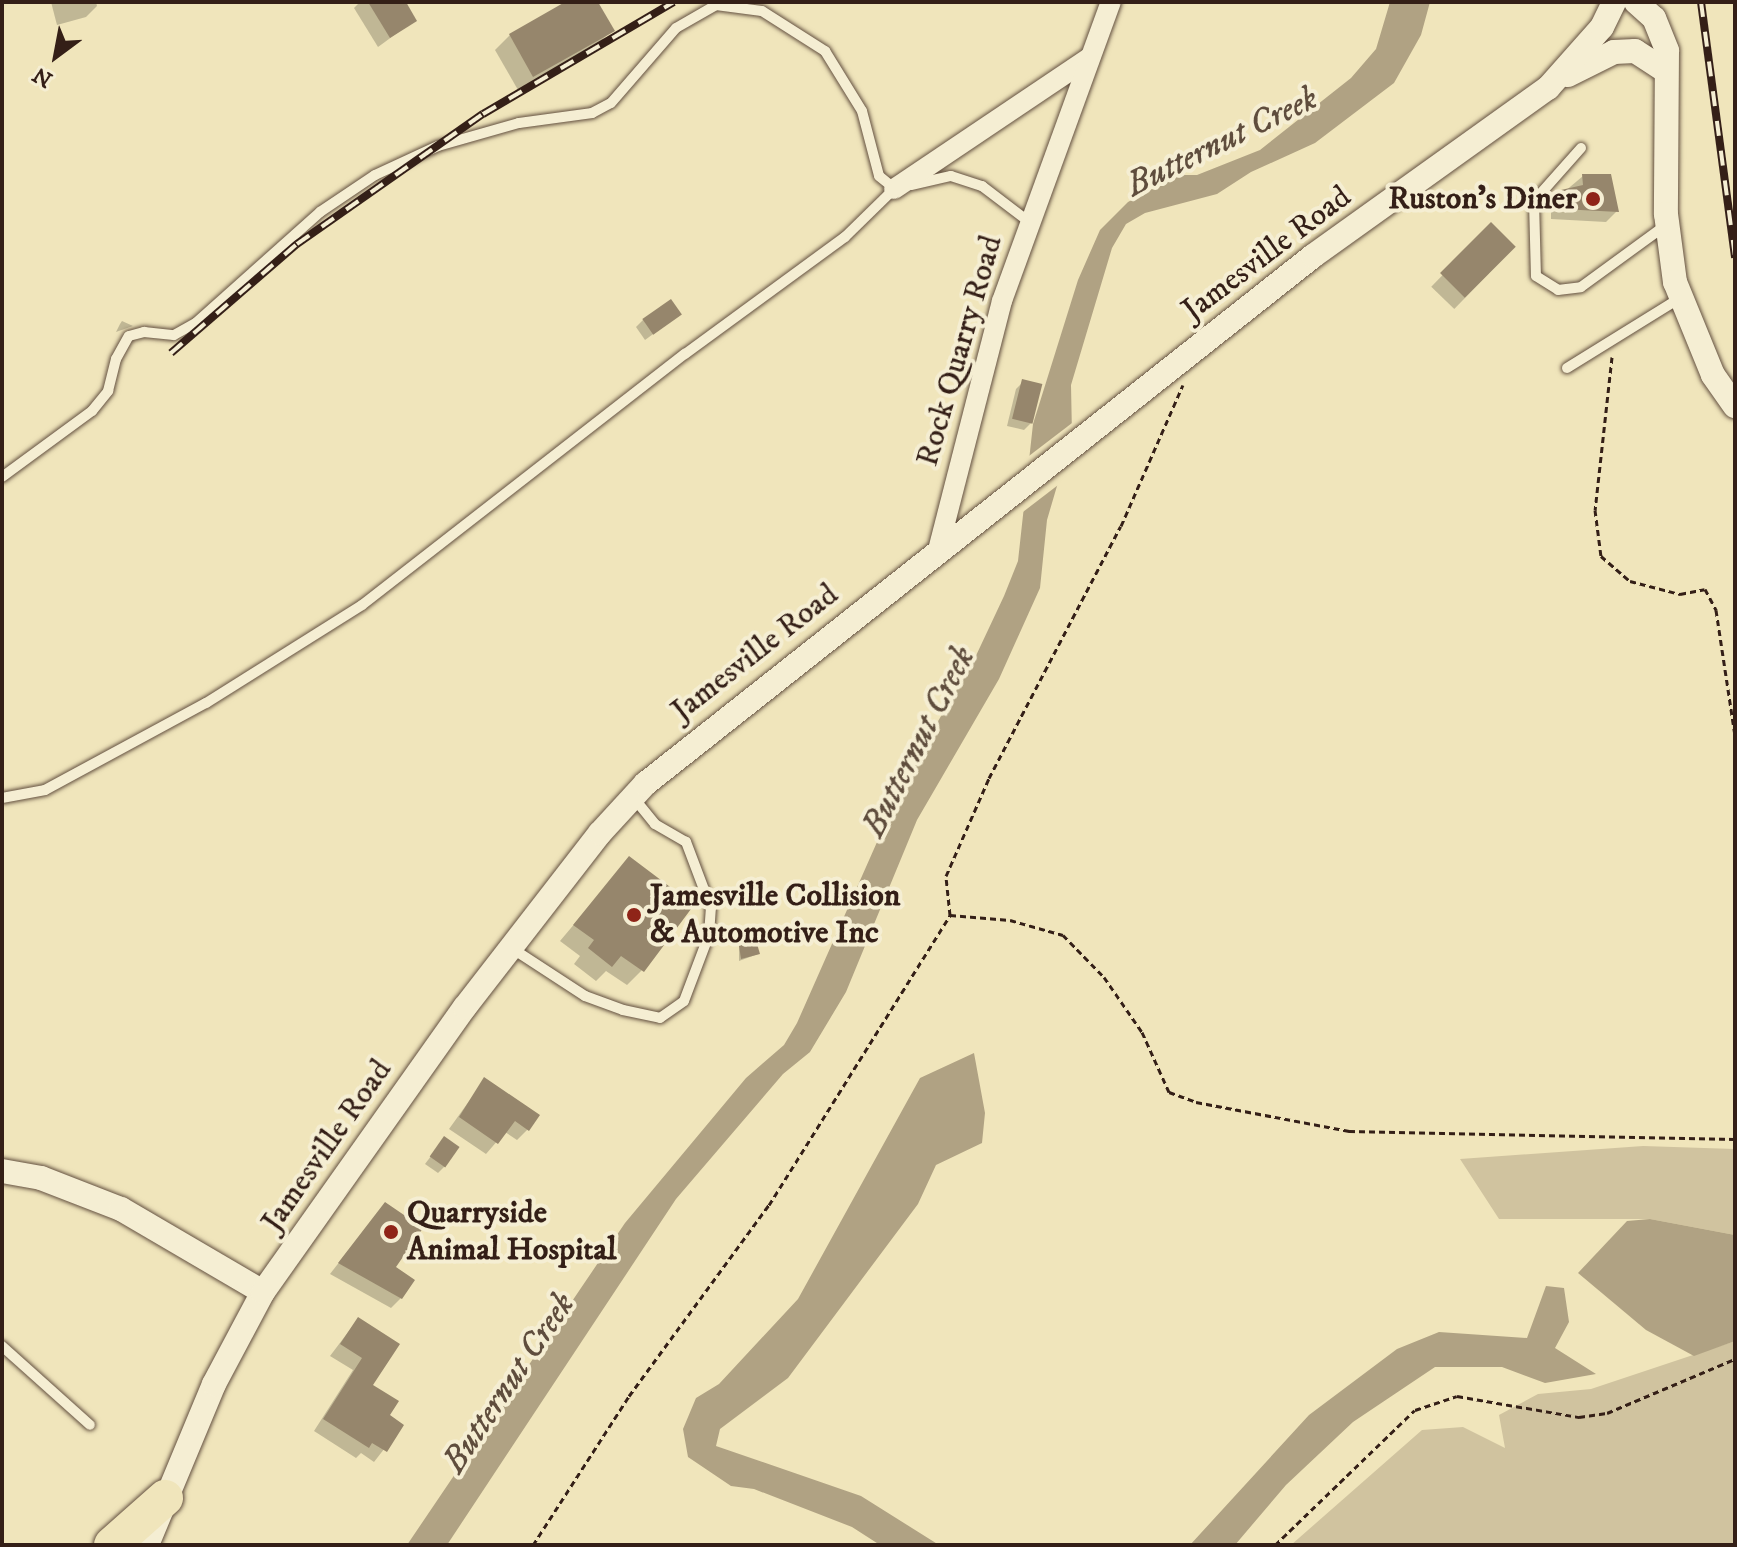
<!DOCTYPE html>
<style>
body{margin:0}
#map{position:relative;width:1737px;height:1547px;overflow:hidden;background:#f0e5bb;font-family:"IM FELL DW Pica",serif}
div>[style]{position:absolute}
.green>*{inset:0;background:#d0c39f}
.water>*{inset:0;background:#b0a283}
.pier>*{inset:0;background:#f0e5bb}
.shadow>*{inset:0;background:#0003;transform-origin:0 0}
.building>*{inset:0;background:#96866c;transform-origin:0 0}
.path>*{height:3px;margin-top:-1.5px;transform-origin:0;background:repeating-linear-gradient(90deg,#341f17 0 6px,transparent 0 10px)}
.roads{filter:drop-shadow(0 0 2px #635040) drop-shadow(0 0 2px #635040)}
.service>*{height:10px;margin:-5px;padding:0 5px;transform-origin:5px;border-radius:5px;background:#f5eed3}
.minor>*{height:20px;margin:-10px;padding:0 10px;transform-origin:10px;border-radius:10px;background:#f5eed3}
.tertiary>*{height:24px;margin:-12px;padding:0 12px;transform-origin:12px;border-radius:12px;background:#f5eed3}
.motorway>*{height:36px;margin:-18px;padding:0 18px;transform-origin:18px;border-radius:18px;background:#f0e5bb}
.rail>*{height:8px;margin-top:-4px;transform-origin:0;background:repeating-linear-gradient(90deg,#f5eed3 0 15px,#341f17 0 30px);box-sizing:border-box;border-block:2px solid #341f17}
.dots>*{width:22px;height:22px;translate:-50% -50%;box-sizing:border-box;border:4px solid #f5eed3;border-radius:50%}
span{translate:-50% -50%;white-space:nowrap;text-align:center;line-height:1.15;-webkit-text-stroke:8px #f5eed3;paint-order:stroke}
.poi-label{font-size:32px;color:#341f17;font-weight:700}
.right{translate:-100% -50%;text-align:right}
.left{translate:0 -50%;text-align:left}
.street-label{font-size:32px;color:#341f17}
.water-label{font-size:34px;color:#5f4d3d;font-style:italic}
.frame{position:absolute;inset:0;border:4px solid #341f17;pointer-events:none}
.north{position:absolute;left:16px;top:16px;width:80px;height:80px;-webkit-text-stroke:6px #f5eed3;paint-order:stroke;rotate:212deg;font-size:22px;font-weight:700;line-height:32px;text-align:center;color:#341f17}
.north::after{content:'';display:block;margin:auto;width:28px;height:36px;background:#341f17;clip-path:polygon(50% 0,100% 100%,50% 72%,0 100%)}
</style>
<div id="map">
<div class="green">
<div style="clip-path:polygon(1643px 1146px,1735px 1149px,1735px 1235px,1650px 1219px,1499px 1219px,1460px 1159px)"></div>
<div style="clip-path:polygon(1735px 1341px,1735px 1545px,1291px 1545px,1422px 1430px,1463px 1427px,1505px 1448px,1499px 1415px,1538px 1394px,1591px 1389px)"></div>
</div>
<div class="water">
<div style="clip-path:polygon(1390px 2px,1430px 2px,1421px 35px,1394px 83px,1315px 143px,1251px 172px,1217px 194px,1145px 213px,1126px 224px,1112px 248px,1071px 385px,1072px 435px,1047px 520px,1040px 588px,999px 679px,917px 820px,846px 992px,810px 1052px,783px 1074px,676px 1199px,447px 1545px,407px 1545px,625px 1223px,746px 1078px,784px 1045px,797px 1023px,908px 772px,973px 662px,1004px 596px,1018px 561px,1033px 424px,1078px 280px,1100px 230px,1128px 202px,1178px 175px,1197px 175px,1260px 150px,1351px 78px,1376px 49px)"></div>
<div style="clip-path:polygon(974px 1053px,985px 1113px,982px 1143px,936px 1165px,918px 1204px,788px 1378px,720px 1429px,716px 1446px,861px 1496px,939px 1545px,880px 1545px,852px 1527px,754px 1489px,731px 1486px,688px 1457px,683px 1429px,696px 1398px,719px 1384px,798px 1299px,920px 1078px)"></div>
<div style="clip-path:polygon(1650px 1219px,1735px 1235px,1735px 1341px,1694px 1356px,1646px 1330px,1578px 1273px,1627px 1221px)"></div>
<div style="clip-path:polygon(1546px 1286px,1564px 1288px,1569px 1322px,1555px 1348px,1596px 1374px,1545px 1383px,1502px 1367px,1435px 1367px,1353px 1422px,1286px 1485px,1235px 1545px,1190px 1545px,1309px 1415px,1397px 1349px,1439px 1332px,1527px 1338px)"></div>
</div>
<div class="pier">
<div style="clip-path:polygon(1076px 420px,1062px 482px,1019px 515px,1025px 459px)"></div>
</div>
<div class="shadow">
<div style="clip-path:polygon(51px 2px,96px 2px,97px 6px,86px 17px,57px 25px)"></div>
<div style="clip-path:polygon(360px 2px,404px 2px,415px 20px,378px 47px,354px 8px)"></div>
<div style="clip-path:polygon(569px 2px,596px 2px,612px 30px,597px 45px,518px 90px,495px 50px,510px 35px)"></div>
<div style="clip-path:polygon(1583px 176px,1617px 211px,1606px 222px,1551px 219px,1551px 203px)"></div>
<div style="left:1491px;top:225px;width:32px;height:86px;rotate:44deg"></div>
<div style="clip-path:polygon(679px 315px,645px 340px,636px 327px,643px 320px)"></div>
<div style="clip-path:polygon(122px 321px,133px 326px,116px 332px,120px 324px)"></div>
<div style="clip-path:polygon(1023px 382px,1031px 423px,1024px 430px,1007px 426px,1016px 389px)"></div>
<div style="clip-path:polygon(630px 858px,642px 970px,627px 985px,606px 971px,596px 981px,574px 964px,580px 956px,560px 941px)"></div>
<div style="clip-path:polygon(739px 941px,758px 954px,739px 961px)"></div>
<div style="clip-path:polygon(485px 1079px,528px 1129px,517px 1140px,505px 1132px,486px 1154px,449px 1129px)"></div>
<div style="clip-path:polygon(444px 1139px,445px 1166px,438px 1173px,425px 1164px)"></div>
<div style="clip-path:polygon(376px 1215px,401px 1298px,391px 1308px,330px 1274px)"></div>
<div style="clip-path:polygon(358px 1319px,370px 1385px,387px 1416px,402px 1426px,374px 1462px,361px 1453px,356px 1458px,314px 1431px,353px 1370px,330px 1356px)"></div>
</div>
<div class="building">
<div style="clip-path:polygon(368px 2px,406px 2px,417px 21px,390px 38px)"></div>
<div style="clip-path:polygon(565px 2px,598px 2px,615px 31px,533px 77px,509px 34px)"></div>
<div style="clip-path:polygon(1582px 174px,1611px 174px,1619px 212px,1561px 209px,1561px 190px,1583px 185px)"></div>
<div style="left:1491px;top:222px;width:35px;height:72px;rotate:45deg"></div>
<div style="left:671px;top:299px;width:19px;height:35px;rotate:55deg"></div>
<div style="left:1022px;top:379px;width:21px;height:41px;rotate:14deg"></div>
<div style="clip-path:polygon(629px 856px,694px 905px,644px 972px,621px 956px,612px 967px,588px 948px,594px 940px,573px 925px)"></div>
<div style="clip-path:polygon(755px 937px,760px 954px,741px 959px,738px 939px)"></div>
<div style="clip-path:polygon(484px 1077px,540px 1115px,529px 1131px,515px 1121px,498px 1144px,459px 1117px)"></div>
<div style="left:444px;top:1136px;width:19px;height:25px;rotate:35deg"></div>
<div style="clip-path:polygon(385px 1202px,423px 1228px,396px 1267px,415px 1280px,402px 1299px,338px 1263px)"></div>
<div style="clip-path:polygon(358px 1317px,400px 1344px,373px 1385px,399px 1401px,390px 1415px,404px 1425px,387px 1452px,372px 1443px,369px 1448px,323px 1419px,362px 1358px,340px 1344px)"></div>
</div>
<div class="path">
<div style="left:1612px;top:357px;width:154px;rotate:96.3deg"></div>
<div style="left:1595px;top:510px;width:46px;rotate:82.6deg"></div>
<div style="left:1601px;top:556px;width:38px;rotate:41deg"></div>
<div style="left:1630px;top:581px;width:52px;rotate:14.6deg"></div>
<div style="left:1680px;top:594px;width:25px;rotate:-11deg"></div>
<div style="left:1705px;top:589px;width:24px;rotate:62deg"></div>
<div style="left:1716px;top:610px;width:127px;rotate:81.4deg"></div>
<div style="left:950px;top:915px;width:60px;rotate:4.8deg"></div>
<div style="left:1010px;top:920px;width:55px;rotate:15.8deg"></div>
<div style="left:1063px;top:935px;width:59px;rotate:45.7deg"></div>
<div style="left:1104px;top:977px;width:67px;rotate:55.4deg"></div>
<div style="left:1142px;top:1032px;width:66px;rotate:65.8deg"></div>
<div style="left:1169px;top:1092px;width:29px;rotate:20deg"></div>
<div style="left:1196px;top:1102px;width:156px;rotate:10.7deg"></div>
<div style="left:1349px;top:1131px;width:386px;rotate:1.2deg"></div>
<div style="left:533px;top:1545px;width:177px;rotate:-57.2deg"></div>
<div style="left:629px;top:1396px;width:237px;rotate:-53.8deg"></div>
<div style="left:769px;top:1205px;width:342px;rotate:-58deg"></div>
<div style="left:950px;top:915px;width:39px;rotate:-96deg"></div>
<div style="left:946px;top:876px;width:107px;rotate:-66.3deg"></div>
<div style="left:989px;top:778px;width:284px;rotate:-62.4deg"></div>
<div style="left:1121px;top:526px;width:154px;rotate:-66.3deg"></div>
<div style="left:1275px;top:1545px;width:194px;rotate:-44deg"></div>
<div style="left:1415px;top:1410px;width:44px;rotate:-18.4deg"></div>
<div style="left:1457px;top:1396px;width:124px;rotate:9.8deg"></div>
<div style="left:1579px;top:1417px;width:28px;rotate:-8deg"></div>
<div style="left:1607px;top:1413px;width:139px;rotate:-22.9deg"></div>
</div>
<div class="roads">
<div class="service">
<div style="left:1581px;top:148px;width:71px;rotate:131.6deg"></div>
<div style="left:1534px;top:201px;width:75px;rotate:88.5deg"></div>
<div style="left:1536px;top:276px;width:26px;rotate:32deg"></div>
<div style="left:1558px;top:290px;width:23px;rotate:-7deg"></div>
<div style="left:1581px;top:287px;width:105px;rotate:-36.1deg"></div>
<div style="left:911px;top:185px;width:41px;rotate:-12.7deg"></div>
<div style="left:951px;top:176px;width:33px;rotate:18deg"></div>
<div style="left:982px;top:186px;width:58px;rotate:37.3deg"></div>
<div style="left:1567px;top:368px;width:133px;rotate:-31.8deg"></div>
<div style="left:2px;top:477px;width:112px;rotate:-36.3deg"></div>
<div style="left:92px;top:411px;width:26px;rotate:-51deg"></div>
<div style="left:108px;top:391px;width:33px;rotate:-76deg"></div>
<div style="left:116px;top:359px;width:26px;rotate:-61deg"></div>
<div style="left:129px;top:336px;width:16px;rotate:-15deg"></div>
<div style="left:144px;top:332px;width:30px;rotate:6deg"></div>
<div style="left:174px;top:335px;width:26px;rotate:-29deg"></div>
<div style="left:197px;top:322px;width:165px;rotate:-41.8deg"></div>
<div style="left:320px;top:212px;width:66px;rotate:-33.9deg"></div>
<div style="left:375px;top:175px;width:69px;rotate:-24.7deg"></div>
<div style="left:438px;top:146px;width:84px;rotate:-15.9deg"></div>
<div style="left:519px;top:123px;width:74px;rotate:-7.8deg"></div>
<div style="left:592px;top:113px;width:21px;rotate:-28deg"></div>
<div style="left:611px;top:103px;width:99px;rotate:-49.1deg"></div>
<div style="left:676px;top:28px;width:46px;rotate:-29.9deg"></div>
<div style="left:716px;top:5px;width:46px;rotate:7.4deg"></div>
<div style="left:762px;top:11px;width:75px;rotate:32.4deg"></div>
<div style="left:825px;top:51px;width:70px;rotate:58.3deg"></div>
<div style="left:862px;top:111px;width:67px;rotate:75.3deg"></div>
<div style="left:879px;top:176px;width:21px;rotate:39deg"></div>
<div style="left:2px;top:798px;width:44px;rotate:-10.5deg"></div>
<div style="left:45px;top:790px;width:183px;rotate:-28.4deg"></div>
<div style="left:206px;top:703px;width:184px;rotate:-32.1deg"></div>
<div style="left:362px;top:605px;width:409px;rotate:-37.9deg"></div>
<div style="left:685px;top:354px;width:198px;rotate:-36.2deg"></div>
<div style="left:845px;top:237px;width:69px;rotate:-44.4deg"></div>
<div style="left:513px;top:949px;width:86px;rotate:33.1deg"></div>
<div style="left:585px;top:996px;width:40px;rotate:20.2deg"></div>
<div style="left:623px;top:1010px;width:38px;rotate:12deg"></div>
<div style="left:660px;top:1018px;width:29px;rotate:-35deg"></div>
<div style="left:684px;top:1001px;width:71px;rotate:-69.3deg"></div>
<div style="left:709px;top:935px;width:27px;rotate:-86deg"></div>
<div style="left:711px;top:908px;width:71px;rotate:-110.7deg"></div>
<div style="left:686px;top:842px;width:36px;rotate:-150deg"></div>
<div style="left:655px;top:824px;width:35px;rotate:-129deg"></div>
<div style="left:2px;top:1346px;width:118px;rotate:41.9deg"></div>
</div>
<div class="minor">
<div style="left:894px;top:189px;width:235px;rotate:-33.9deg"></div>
<div style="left:938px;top:550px;width:257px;rotate:-75.6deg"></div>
<div style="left:1002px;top:301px;width:318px;rotate:-70deg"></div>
</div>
<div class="tertiary">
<div style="left:1636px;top:2px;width:24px;rotate:42deg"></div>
<div style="left:1654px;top:18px;width:35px;rotate:68deg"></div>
<div style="left:1667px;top:51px;width:163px;rotate:90.4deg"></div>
<div style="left:1666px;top:214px;width:69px;rotate:82.5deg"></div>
<div style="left:1675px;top:282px;width:100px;rotate:67.8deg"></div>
<div style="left:1713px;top:375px;width:38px;rotate:55deg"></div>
<div style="left:1568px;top:75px;width:51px;rotate:-26.6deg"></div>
<div style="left:1614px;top:52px;width:21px;rotate:-3deg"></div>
<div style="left:1635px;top:51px;width:37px;rotate:33deg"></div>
<div style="left:2px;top:1171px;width:40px;rotate:10deg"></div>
<div style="left:41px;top:1178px;width:86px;rotate:21.2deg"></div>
<div style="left:121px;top:1209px;width:164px;rotate:30.3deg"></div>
<div style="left:147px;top:1545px;width:174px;rotate:-67.4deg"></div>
<div style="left:214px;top:1384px;width:104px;rotate:-62deg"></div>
<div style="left:263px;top:1292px;width:349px;rotate:-54.7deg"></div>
<div style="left:465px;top:1007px;width:220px;rotate:-52.2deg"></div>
<div style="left:600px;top:833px;width:67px;rotate:-47.4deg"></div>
<div style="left:645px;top:784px;width:851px;rotate:-38.32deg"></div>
<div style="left:1313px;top:256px;width:289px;rotate:-35.6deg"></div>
<div style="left:1548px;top:88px;width:81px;rotate:-48.5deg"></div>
<div style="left:1602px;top:27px;width:28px;rotate:-64deg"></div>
</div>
<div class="motorway">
<div style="left:112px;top:1545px;width:71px;rotate:-41.6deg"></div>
</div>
</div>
<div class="rail">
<div style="left:1701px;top:2px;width:258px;rotate:82.4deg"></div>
<div style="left:171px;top:353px;width:167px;rotate:-40.9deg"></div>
<div style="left:297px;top:244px;width:227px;rotate:-35deg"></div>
<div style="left:483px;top:114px;width:221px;rotate:-30.4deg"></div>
</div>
<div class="dots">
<div style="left:1593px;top:199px;background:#8f2418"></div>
<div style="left:634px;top:915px;background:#8f2418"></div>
<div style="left:391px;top:1232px;background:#8f2418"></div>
</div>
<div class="poi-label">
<span class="right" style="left:1577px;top:199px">Ruston's Diner</span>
<span class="left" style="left:650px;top:915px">Jamesville Collision<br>&amp; Automotive Inc</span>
<span class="left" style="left:407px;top:1232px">Quarryside<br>Animal Hospital</span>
</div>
<div class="street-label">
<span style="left:1267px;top:254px;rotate:-37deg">Jamesville Road</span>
<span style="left:960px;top:351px;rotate:-74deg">Rock Quarry Road</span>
<span style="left:755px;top:653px;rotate:-38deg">Jamesville Road</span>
<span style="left:327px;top:1146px;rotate:-55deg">Jamesville Road</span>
</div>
<div class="water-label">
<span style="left:1222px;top:142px;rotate:-26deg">Butternut Creek</span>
<span style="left:919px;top:742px;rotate:-63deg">Butternut Creek</span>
<span style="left:509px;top:1383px;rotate:-56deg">Butternut Creek</span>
</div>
<div class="frame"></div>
<div class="north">N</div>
</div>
